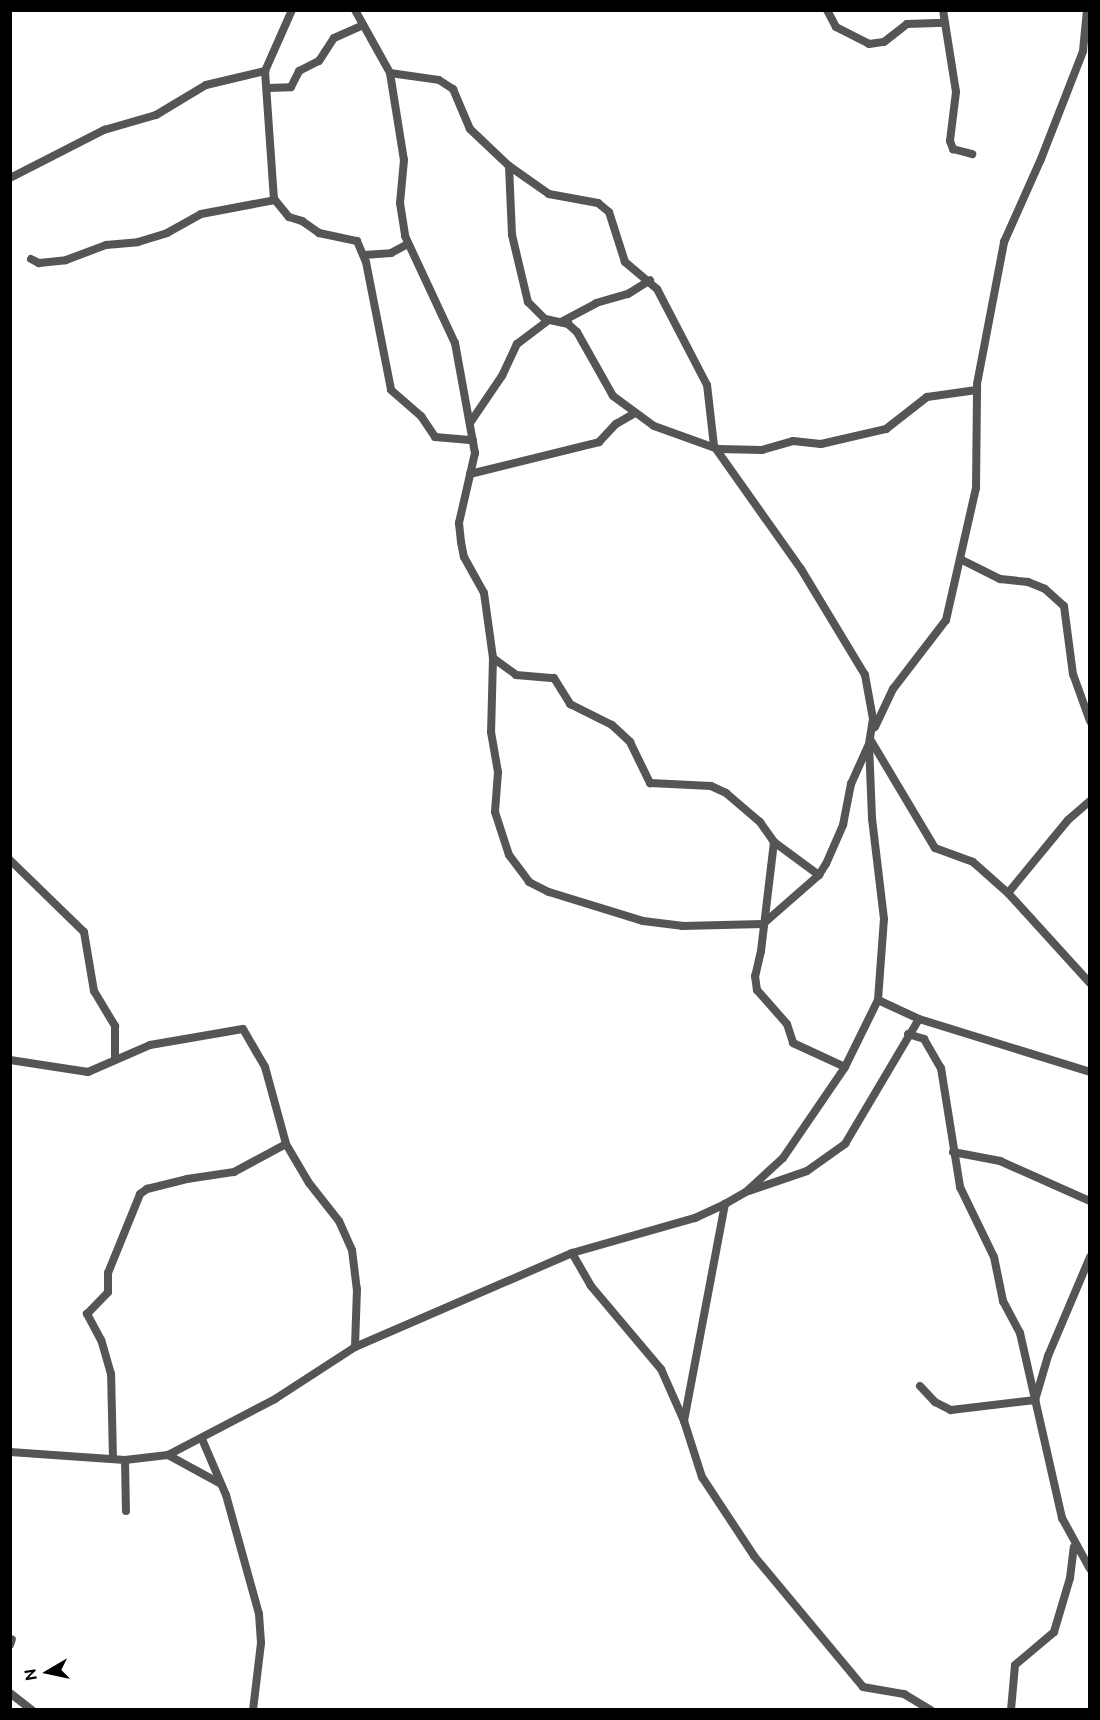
<!DOCTYPE html>
<style>
body{margin:0}
#map{position:relative;width:1100px;height:1720px;overflow:hidden;background:#fff;font-family:Ubuntu,sans-serif}
div>[style]{position:absolute}
.minor>*{height:8px;margin:-4px;padding:0 4px;transform-origin:4px;border-radius:4px;background:#555}
span{translate:-50% -50%;white-space:nowrap;text-align:center;line-height:1.15;-webkit-text-stroke:4.5px #fff;paint-order:stroke}
.frame{position:absolute;inset:0;border:12px solid #000;pointer-events:none}
.north{position:absolute;left:18px;top:1642px;width:60px;height:60px;-webkit-text-stroke:4px #fff;paint-order:stroke;rotate:261deg;font-size:16px;font-weight:700;line-height:24px;text-align:center;color:#000}
.north::after{content:'';display:block;margin:auto;width:21px;height:27px;background:#000;clip-path:polygon(50% 0,100% 100%,50% 72%,0 100%)}
</style>
<div id="map">
<div class="minor">
<div style="left:355px;top:10px;width:72px;rotate:60.9deg"></div>
<div style="left:390px;top:73px;width:88px;rotate:80.9deg"></div>
<div style="left:404px;top:160px;width:43px;rotate:95.3deg"></div>
<div style="left:400px;top:203px;width:33px;rotate:81deg"></div>
<div style="left:405px;top:236px;width:118px;rotate:65deg"></div>
<div style="left:455px;top:343px;width:112px;rotate:79.7deg"></div>
<div style="left:475px;top:453px;width:72px;rotate:102.9deg"></div>
<div style="left:459px;top:523px;width:19px;rotate:84deg"></div>
<div style="left:461px;top:542px;width:15px;rotate:79deg"></div>
<div style="left:464px;top:557px;width:41px;rotate:60.9deg"></div>
<div style="left:484px;top:593px;width:66px;rotate:82.1deg"></div>
<div style="left:493px;top:658px;width:29px;rotate:36deg"></div>
<div style="left:516px;top:675px;width:38px;rotate:5deg"></div>
<div style="left:554px;top:678px;width:31px;rotate:58deg"></div>
<div style="left:570px;top:704px;width:47px;rotate:26.6deg"></div>
<div style="left:612px;top:725px;width:25px;rotate:43deg"></div>
<div style="left:630px;top:742px;width:46px;rotate:64deg"></div>
<div style="left:650px;top:783px;width:61px;rotate:2.8deg"></div>
<div style="left:711px;top:786px;width:17px;rotate:25deg"></div>
<div style="left:726px;top:793px;width:45px;rotate:40.5deg"></div>
<div style="left:760px;top:822px;width:24px;rotate:55deg"></div>
<div style="left:774px;top:842px;width:56px;rotate:36.3deg"></div>
<div style="left:827px;top:10px;width:19px;rotate:62deg"></div>
<div style="left:836px;top:27px;width:37px;rotate:27deg"></div>
<div style="left:869px;top:44px;width:15px;rotate:-8deg"></div>
<div style="left:884px;top:42px;width:29px;rotate:-38deg"></div>
<div style="left:907px;top:24px;width:37px;rotate:-2deg"></div>
<div style="left:943px;top:10px;width:83px;rotate:81deg"></div>
<div style="left:956px;top:92px;width:49px;rotate:97deg"></div>
<div style="left:950px;top:141px;width:9px;rotate:69deg"></div>
<div style="left:953px;top:149px;width:20px;rotate:15deg"></div>
<div style="left:265px;top:71px;width:129px;rotate:86deg"></div>
<div style="left:390px;top:73px;width:49px;rotate:8.1deg"></div>
<div style="left:439px;top:80px;width:17px;rotate:33deg"></div>
<div style="left:453px;top:89px;width:43px;rotate:67deg"></div>
<div style="left:470px;top:129px;width:54px;rotate:43.5deg"></div>
<div style="left:509px;top:166px;width:69px;rotate:87.5deg"></div>
<div style="left:512px;top:235px;width:69px;rotate:76.6deg"></div>
<div style="left:528px;top:302px;width:24px;rotate:45deg"></div>
<div style="left:545px;top:319px;width:24px;rotate:12deg"></div>
<div style="left:568px;top:324px;width:12px;rotate:42deg"></div>
<div style="left:577px;top:332px;width:73px;rotate:60.6deg"></div>
<div style="left:613px;top:396px;width:51px;rotate:36.2deg"></div>
<div style="left:654px;top:426px;width:68px;rotate:19.8deg"></div>
<div style="left:718px;top:449px;width:44px;rotate:1.3deg"></div>
<div style="left:762px;top:450px;width:32px;rotate:-16deg"></div>
<div style="left:793px;top:441px;width:28px;rotate:6deg"></div>
<div style="left:821px;top:444px;width:67px;rotate:-13deg"></div>
<div style="left:886px;top:429px;width:52px;rotate:-38deg"></div>
<div style="left:927px;top:397px;width:50px;rotate:-8deg"></div>
<div style="left:267px;top:88px;width:24px;rotate:-2deg"></div>
<div style="left:291px;top:87px;width:18px;rotate:-63deg"></div>
<div style="left:299px;top:71px;width:22px;rotate:-27deg"></div>
<div style="left:319px;top:61px;width:27px;rotate:-57deg"></div>
<div style="left:334px;top:38px;width:30px;rotate:-24deg"></div>
<div style="left:10px;top:178px;width:106px;rotate:-27.1deg"></div>
<div style="left:104px;top:130px;width:54px;rotate:-16.1deg"></div>
<div style="left:156px;top:115px;width:58px;rotate:-31deg"></div>
<div style="left:206px;top:85px;width:61px;rotate:-13.3deg"></div>
<div style="left:265px;top:71px;width:67px;rotate:-66.1deg"></div>
<div style="left:364px;top:255px;width:27px;rotate:-4deg"></div>
<div style="left:391px;top:253px;width:19px;rotate:-28deg"></div>
<div style="left:31px;top:259px;width:9px;rotate:27deg"></div>
<div style="left:39px;top:263px;width:27px;rotate:-6deg"></div>
<div style="left:66px;top:260px;width:43px;rotate:-20.6deg"></div>
<div style="left:106px;top:245px;width:32px;rotate:-5deg"></div>
<div style="left:138px;top:242px;width:30px;rotate:-17deg"></div>
<div style="left:167px;top:233px;width:39px;rotate:-29deg"></div>
<div style="left:201px;top:214px;width:75px;rotate:-10.7deg"></div>
<div style="left:275px;top:200px;width:22px;rotate:51deg"></div>
<div style="left:289px;top:217px;width:14px;rotate:17deg"></div>
<div style="left:302px;top:221px;width:21px;rotate:35deg"></div>
<div style="left:319px;top:233px;width:39px;rotate:12deg"></div>
<div style="left:357px;top:241px;width:23px;rotate:67deg"></div>
<div style="left:366px;top:262px;width:130px;rotate:78.9deg"></div>
<div style="left:391px;top:390px;width:40px;rotate:41deg"></div>
<div style="left:421px;top:416px;width:25px;rotate:56deg"></div>
<div style="left:435px;top:437px;width:38px;rotate:5deg"></div>
<div style="left:561px;top:322px;width:40px;rotate:-28deg"></div>
<div style="left:596px;top:303px;width:33px;rotate:-16deg"></div>
<div style="left:628px;top:294px;width:26px;rotate:-32deg"></div>
<div style="left:470px;top:423px;width:57px;rotate:-55.8deg"></div>
<div style="left:502px;top:376px;width:35px;rotate:-65deg"></div>
<div style="left:517px;top:344px;width:40px;rotate:-37deg"></div>
<div style="left:470px;top:474px;width:133px;rotate:-13.9deg"></div>
<div style="left:599px;top:442px;width:25px;rotate:-47deg"></div>
<div style="left:616px;top:424px;width:22px;rotate:-30deg"></div>
<div style="left:960px;top:559px;width:45px;rotate:26.6deg"></div>
<div style="left:1000px;top:579px;width:28px;rotate:6deg"></div>
<div style="left:1028px;top:582px;width:18px;rotate:22deg"></div>
<div style="left:1045px;top:589px;width:25px;rotate:42deg"></div>
<div style="left:1064px;top:606px;width:69px;rotate:82.5deg"></div>
<div style="left:1073px;top:674px;width:50px;rotate:70.1deg"></div>
<div style="left:493px;top:658px;width:74px;rotate:91.5deg"></div>
<div style="left:491px;top:732px;width:41px;rotate:80.1deg"></div>
<div style="left:498px;top:772px;width:40px;rotate:94.3deg"></div>
<div style="left:495px;top:812px;width:45px;rotate:72deg"></div>
<div style="left:509px;top:855px;width:34px;rotate:53deg"></div>
<div style="left:529px;top:882px;width:22px;rotate:27deg"></div>
<div style="left:549px;top:892px;width:98px;rotate:17.1deg"></div>
<div style="left:643px;top:921px;width:39px;rotate:7deg"></div>
<div style="left:682px;top:926px;width:81px;rotate:-1.4deg"></div>
<div style="left:763px;top:924px;width:74px;rotate:-41.2deg"></div>
<div style="left:819px;top:875px;width:13px;rotate:-58deg"></div>
<div style="left:826px;top:864px;width:43px;rotate:-66.4deg"></div>
<div style="left:843px;top:825px;width:42px;rotate:-79deg"></div>
<div style="left:851px;top:784px;width:44px;rotate:-65.8deg"></div>
<div style="left:875px;top:727px;width:42px;rotate:-64.7deg"></div>
<div style="left:893px;top:689px;width:87px;rotate:-52.5deg"></div>
<div style="left:946px;top:620px;width:135px;rotate:-77.2deg"></div>
<div style="left:976px;top:488px;width:104px;rotate:-89.4deg"></div>
<div style="left:977px;top:384px;width:145px;rotate:-79.2deg"></div>
<div style="left:1004px;top:242px;width:91px;rotate:-66deg"></div>
<div style="left:1041px;top:159px;width:116px;rotate:-68.7deg"></div>
<div style="left:1083px;top:51px;width:41px;rotate:-84.4deg"></div>
<div style="left:870px;top:739px;width:127px;rotate:59.2deg"></div>
<div style="left:935px;top:848px;width:40px;rotate:20.2deg"></div>
<div style="left:973px;top:862px;width:47px;rotate:41.5deg"></div>
<div style="left:1008px;top:893px;width:122px;rotate:47.7deg"></div>
<div style="left:774px;top:842px;width:110px;rotate:96.8deg"></div>
<div style="left:761px;top:951px;width:26px;rotate:103deg"></div>
<div style="left:755px;top:976px;width:14px;rotate:82deg"></div>
<div style="left:757px;top:990px;width:45px;rotate:48.6deg"></div>
<div style="left:787px;top:1024px;width:20px;rotate:72deg"></div>
<div style="left:793px;top:1043px;width:57px;rotate:24.8deg"></div>
<div style="left:10px;top:860px;width:103px;rotate:44.2deg"></div>
<div style="left:84px;top:932px;width:60px;rotate:80.4deg"></div>
<div style="left:94px;top:991px;width:41px;rotate:59deg"></div>
<div style="left:115px;top:1026px;width:32px;rotate:90deg"></div>
<div style="left:1008px;top:893px;width:94px;rotate:-50.6deg"></div>
<div style="left:1068px;top:820px;width:29px;rotate:-41deg"></div>
<div style="left:878px;top:1000px;width:45px;rotate:24.9deg"></div>
<div style="left:919px;top:1019px;width:179px;rotate:17.2deg"></div>
<div style="left:908px;top:1034px;width:17px;rotate:17deg"></div>
<div style="left:924px;top:1039px;width:34px;rotate:60deg"></div>
<div style="left:941px;top:1068px;width:121px;rotate:80.9deg"></div>
<div style="left:960px;top:1187px;width:78px;rotate:64.1deg"></div>
<div style="left:994px;top:1257px;width:45px;rotate:78.4deg"></div>
<div style="left:1003px;top:1301px;width:36px;rotate:62deg"></div>
<div style="left:1020px;top:1333px;width:190px;rotate:77.2deg"></div>
<div style="left:1062px;top:1518px;width:58px;rotate:61.2deg"></div>
<div style="left:10px;top:1060px;width:79px;rotate:8.7deg"></div>
<div style="left:88px;top:1072px;width:68px;rotate:-23.5deg"></div>
<div style="left:150px;top:1045px;width:94px;rotate:-9.8deg"></div>
<div style="left:243px;top:1029px;width:44px;rotate:59.9deg"></div>
<div style="left:265px;top:1067px;width:80px;rotate:74.7deg"></div>
<div style="left:286px;top:1144px;width:45px;rotate:59.5deg"></div>
<div style="left:309px;top:1183px;width:48px;rotate:51.7deg"></div>
<div style="left:339px;top:1221px;width:32px;rotate:66deg"></div>
<div style="left:352px;top:1250px;width:39px;rotate:83deg"></div>
<div style="left:357px;top:1289px;width:58px;rotate:92deg"></div>
<div style="left:953px;top:1152px;width:48px;rotate:10.8deg"></div>
<div style="left:1000px;top:1161px;width:98px;rotate:24deg"></div>
<div style="left:749px;top:1191px;width:61px;rotate:-19deg"></div>
<div style="left:807px;top:1171px;width:47px;rotate:-35.4deg"></div>
<div style="left:845px;top:1144px;width:145px;rotate:-59.4deg"></div>
<div style="left:572px;top:1253px;width:38px;rotate:60deg"></div>
<div style="left:591px;top:1286px;width:109px;rotate:49.9deg"></div>
<div style="left:661px;top:1369px;width:57px;rotate:66.1deg"></div>
<div style="left:684px;top:1421px;width:59px;rotate:72.2deg"></div>
<div style="left:702px;top:1477px;width:95px;rotate:56.6deg"></div>
<div style="left:754px;top:1556px;width:170px;rotate:50.2deg"></div>
<div style="left:863px;top:1687px;width:42px;rotate:9.7deg"></div>
<div style="left:904px;top:1694px;width:31px;rotate:31deg"></div>
<div style="left:920px;top:1386px;width:22px;rotate:47deg"></div>
<div style="left:935px;top:1402px;width:18px;rotate:27deg"></div>
<div style="left:951px;top:1410px;width:85px;rotate:-6.8deg"></div>
<div style="left:1035px;top:1400px;width:46px;rotate:-73.5deg"></div>
<div style="left:1048px;top:1356px;width:108px;rotate:-67deg"></div>
<div style="left:684px;top:1421px;width:221px;rotate:-79.3deg"></div>
<div style="left:202px;top:1439px;width:61px;rotate:66.8deg"></div>
<div style="left:226px;top:1495px;width:123px;rotate:74.5deg"></div>
<div style="left:259px;top:1614px;width:29px;rotate:86deg"></div>
<div style="left:261px;top:1643px;width:67px;rotate:96.8deg"></div>
<div style="left:10px;top:1452px;width:115px;rotate:4deg"></div>
<div style="left:125px;top:1460px;width:43px;rotate:-6.6deg"></div>
<div style="left:168px;top:1455px;width:121px;rotate:-27.6deg"></div>
<div style="left:275px;top:1399px;width:95px;rotate:-33deg"></div>
<div style="left:355px;top:1347px;width:236px;rotate:-23.4deg"></div>
<div style="left:572px;top:1253px;width:128px;rotate:-15.9deg"></div>
<div style="left:695px;top:1218px;width:33px;rotate:-25deg"></div>
<div style="left:725px;top:1204px;width:24px;rotate:-30deg"></div>
<div style="left:746px;top:1192px;width:50px;rotate:-42.6deg"></div>
<div style="left:783px;top:1158px;width:110px;rotate:-55.7deg"></div>
<div style="left:845px;top:1067px;width:75px;rotate:-63.8deg"></div>
<div style="left:878px;top:1000px;width:81px;rotate:-85.8deg"></div>
<div style="left:884px;top:919px;width:102px;rotate:-96.8deg"></div>
<div style="left:872px;top:818px;width:74px;rotate:-92.3deg"></div>
<div style="left:869px;top:744px;width:25px;rotate:-81deg"></div>
<div style="left:873px;top:719px;width:45px;rotate:-100.3deg"></div>
<div style="left:865px;top:675px;width:124px;rotate:-121.1deg"></div>
<div style="left:801px;top:569px;width:151px;rotate:-125.3deg"></div>
<div style="left:714px;top:446px;width:61px;rotate:-96.5deg"></div>
<div style="left:707px;top:385px;width:108px;rotate:-117.5deg"></div>
<div style="left:657px;top:289px;width:42px;rotate:-139.8deg"></div>
<div style="left:625px;top:262px;width:52px;rotate:-107.7deg"></div>
<div style="left:609px;top:212px;width:14px;rotate:-141deg"></div>
<div style="left:598px;top:203px;width:50px;rotate:-169.6deg"></div>
<div style="left:549px;top:194px;width:49px;rotate:-145deg"></div>
<div style="left:168px;top:1455px;width:60px;rotate:28.7deg"></div>
<div style="left:113px;top:1459px;width:85px;rotate:-91.3deg"></div>
<div style="left:111px;top:1374px;width:35px;rotate:-106deg"></div>
<div style="left:101px;top:1340px;width:30px;rotate:-118deg"></div>
<div style="left:87px;top:1314px;width:30px;rotate:-46deg"></div>
<div style="left:108px;top:1292px;width:19px;rotate:-90deg"></div>
<div style="left:108px;top:1273px;width:85px;rotate:-67.9deg"></div>
<div style="left:140px;top:1194px;width:9px;rotate:-36deg"></div>
<div style="left:147px;top:1189px;width:41px;rotate:-14deg"></div>
<div style="left:187px;top:1179px;width:48px;rotate:-8.5deg"></div>
<div style="left:234px;top:1172px;width:59px;rotate:-28.3deg"></div>
<div style="left:125px;top:1460px;width:51px;rotate:88.9deg"></div>
<div style="left:10px;top:1645px;width:6px;rotate:-72deg"></div>
<div style="left:10px;top:1693px;width:28px;rotate:38deg"></div>
<div style="left:1011px;top:1710px;width:45px;rotate:-84.9deg"></div>
<div style="left:1015px;top:1665px;width:51px;rotate:-40.2deg"></div>
<div style="left:1054px;top:1632px;width:56px;rotate:-73.5deg"></div>
<div style="left:1070px;top:1578px;width:31px;rotate:-83deg"></div>
</div>
<div class="frame"></div>
<div class="north">N</div>
</div>
